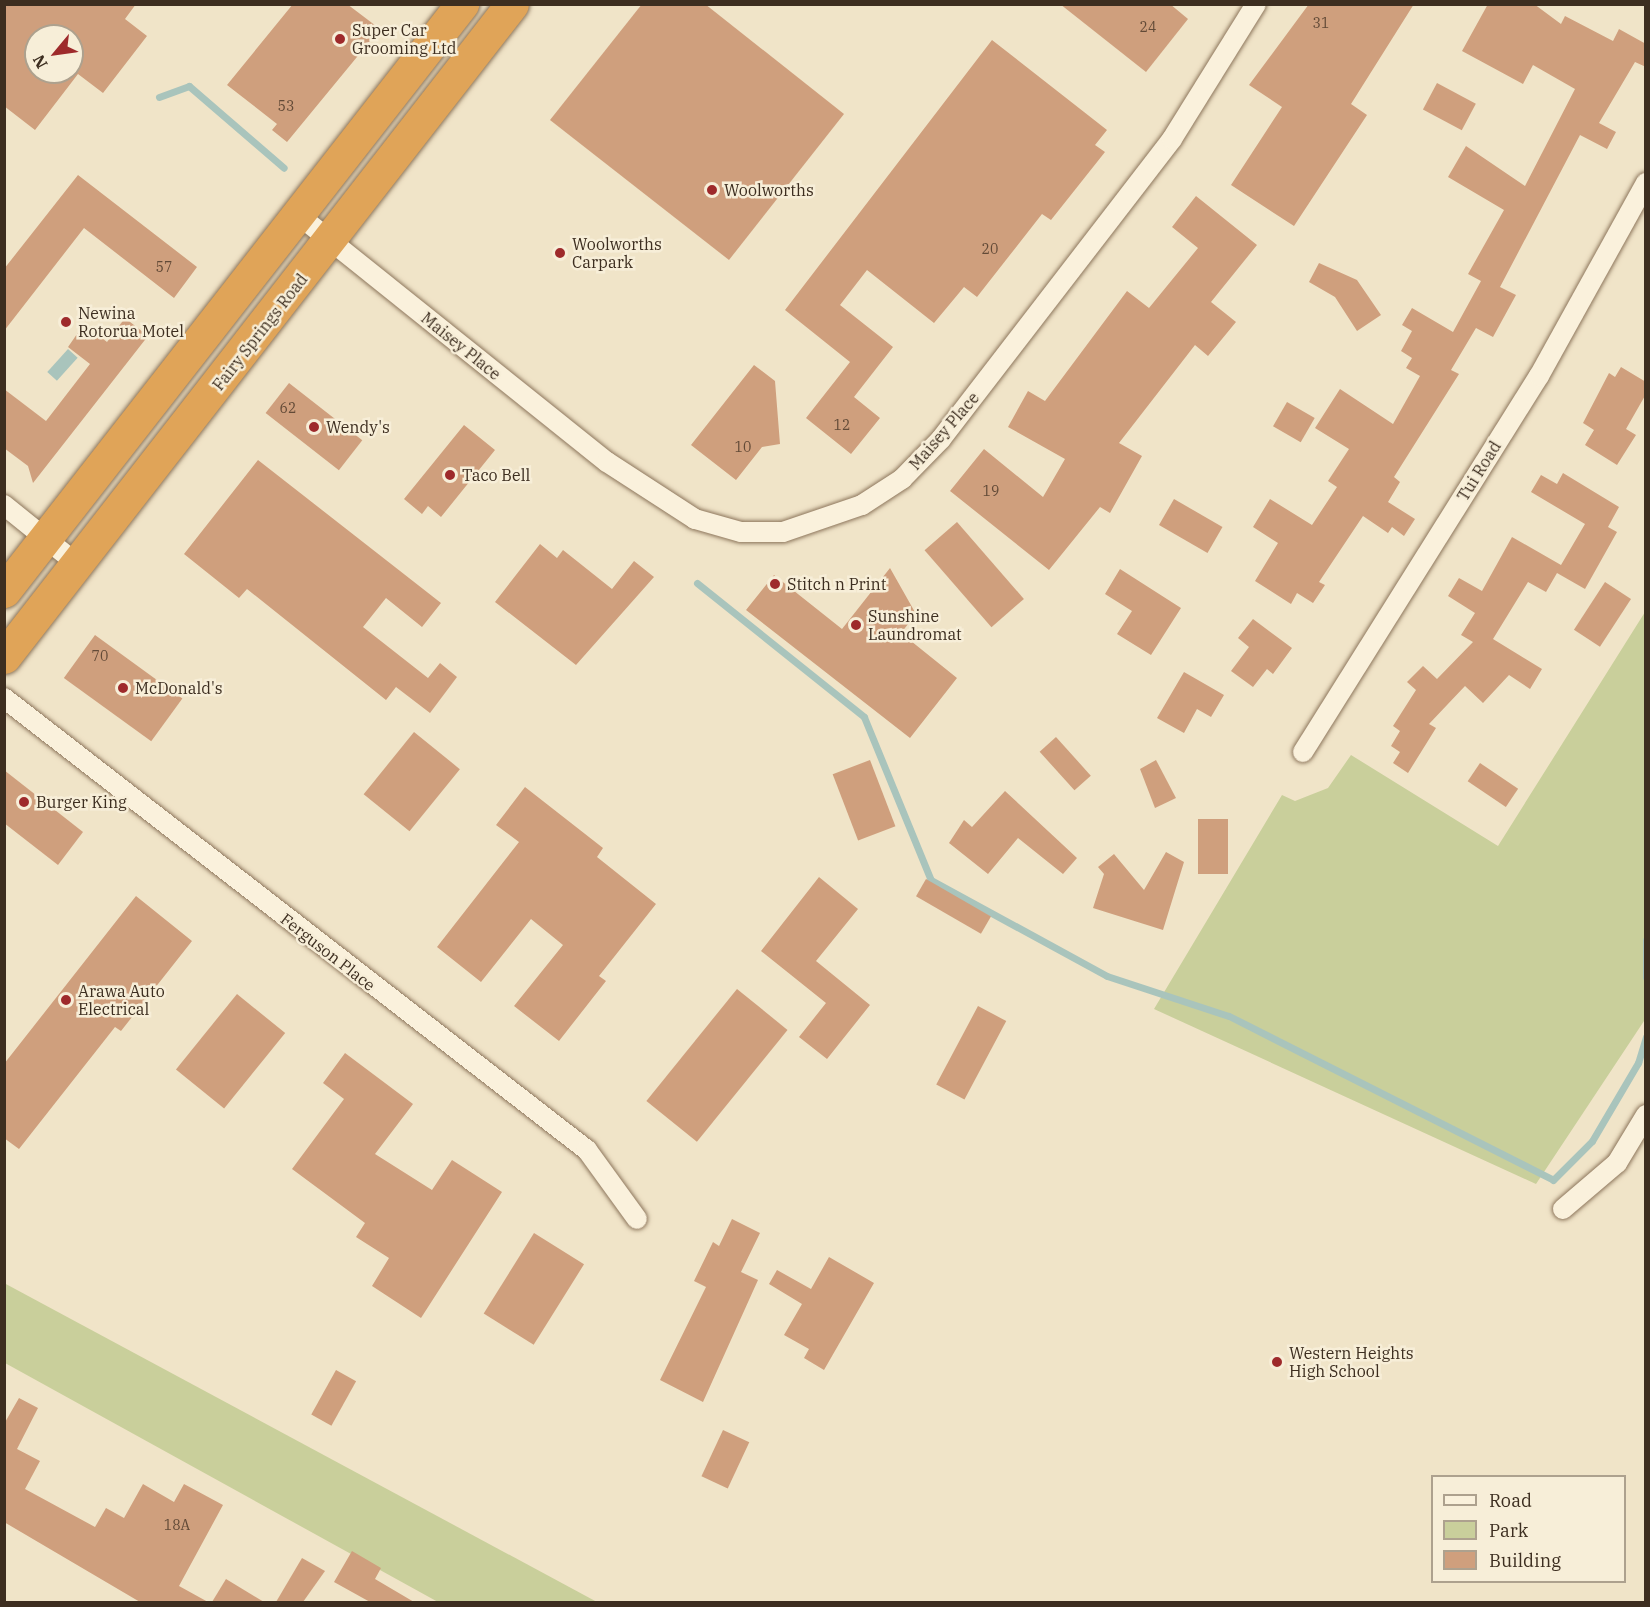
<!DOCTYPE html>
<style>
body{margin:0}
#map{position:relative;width:1650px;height:1607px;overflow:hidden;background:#f0e4c8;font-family:"IBM Plex Serif",serif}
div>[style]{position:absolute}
.green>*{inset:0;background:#c9cf9b}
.water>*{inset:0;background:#a9c4bc;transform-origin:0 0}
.stream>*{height:7px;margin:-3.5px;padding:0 3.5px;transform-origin:3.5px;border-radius:3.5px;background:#a9c4bc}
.building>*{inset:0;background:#cf9f7d;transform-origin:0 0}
.roads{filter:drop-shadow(0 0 2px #8d765c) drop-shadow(0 0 2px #8d765c)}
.street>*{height:20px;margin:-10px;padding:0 10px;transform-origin:10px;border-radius:10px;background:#faf1dc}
.highway>*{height:33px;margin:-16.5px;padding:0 16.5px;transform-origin:16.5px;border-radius:16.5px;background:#e0a458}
.dots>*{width:16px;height:16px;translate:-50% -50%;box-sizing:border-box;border:3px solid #f7eed8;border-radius:50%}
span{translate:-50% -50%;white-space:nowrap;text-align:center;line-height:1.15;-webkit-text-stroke:5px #f7eed8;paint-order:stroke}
.number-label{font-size:14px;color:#624a37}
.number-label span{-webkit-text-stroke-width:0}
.poi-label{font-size:16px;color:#3d2e20}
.left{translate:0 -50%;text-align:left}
.street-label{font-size:16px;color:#3d2e20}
.frame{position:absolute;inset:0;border:6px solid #3d2e20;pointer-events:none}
.legend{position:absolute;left:1431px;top:1475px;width:195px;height:108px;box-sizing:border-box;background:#f7eed8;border:2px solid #ada18e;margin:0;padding:8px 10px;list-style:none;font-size:18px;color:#3d2e20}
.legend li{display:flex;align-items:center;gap:12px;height:30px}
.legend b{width:30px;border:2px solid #ada18e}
.north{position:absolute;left:24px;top:24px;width:60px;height:60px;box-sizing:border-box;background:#f7eed8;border:2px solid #ada18e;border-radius:50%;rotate:241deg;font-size:16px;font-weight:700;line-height:24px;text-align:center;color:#3d2e20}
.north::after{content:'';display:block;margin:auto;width:21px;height:27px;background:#9e2a2b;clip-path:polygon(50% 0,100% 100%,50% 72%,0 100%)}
</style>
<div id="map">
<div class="green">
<div style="clip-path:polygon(1645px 612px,1644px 1021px,1536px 1184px,1154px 1009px,1282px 795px,1295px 801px,1328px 788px,1351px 755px,1498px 846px)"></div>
<div style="clip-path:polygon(4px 1283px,597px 1602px,438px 1602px,5px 1363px)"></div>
</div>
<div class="water">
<div style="left:68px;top:349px;width:13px;height:31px;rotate:42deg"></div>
</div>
<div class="stream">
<div style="left:159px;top:97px;width:32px;rotate:-20deg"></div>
<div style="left:189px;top:86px;width:125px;rotate:40.8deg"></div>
<div style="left:697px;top:583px;width:214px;rotate:38.7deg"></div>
<div style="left:864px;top:717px;width:176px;rotate:67.7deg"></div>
<div style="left:931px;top:880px;width:200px;rotate:28.6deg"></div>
<div style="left:1107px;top:976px;width:128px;rotate:18.2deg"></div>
<div style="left:1229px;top:1016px;width:363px;rotate:26.8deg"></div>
<div style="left:1553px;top:1180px;width:55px;rotate:-45deg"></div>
<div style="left:1592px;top:1141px;width:91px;rotate:-59.5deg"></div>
<div style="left:1638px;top:1063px;width:28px;rotate:-73deg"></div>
<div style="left:1646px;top:940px;width:37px;rotate:90deg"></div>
</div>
<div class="building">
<div style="clip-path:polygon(evenodd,4px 4px,136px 4px,125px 19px,147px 36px,103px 93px,78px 74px,35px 130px,4px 106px,4px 4px,36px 36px,72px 36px,75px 72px,36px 72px,36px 36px)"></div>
<div style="clip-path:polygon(293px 4px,347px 4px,380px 29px,287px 142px,272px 130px,277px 124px,227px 85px)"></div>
<div style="clip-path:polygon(642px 4px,705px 4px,844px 114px,729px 260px,550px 120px)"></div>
<div style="clip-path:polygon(1060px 4px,1170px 4px,1188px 19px,1146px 72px)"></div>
<div style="clip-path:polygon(1309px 4px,1414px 4px,1351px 104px,1367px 115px,1294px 226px,1231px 185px,1282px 107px,1249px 85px)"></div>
<div style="clip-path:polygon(1488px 4px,1534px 4px,1561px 24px,1565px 16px,1613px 41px,1619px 29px,1646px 44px,1646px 67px,1635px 62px,1599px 123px,1616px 132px,1607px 149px,1580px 135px,1500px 287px,1516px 295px,1493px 337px,1476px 328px,1451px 370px,1459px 374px,1394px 477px,1400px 482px,1388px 502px,1415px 519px,1404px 536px,1392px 527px,1388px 533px,1363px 516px,1319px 582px,1325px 585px,1313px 603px,1297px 593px,1291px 604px,1255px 581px,1278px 543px,1253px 527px,1270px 499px,1312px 525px,1337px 487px,1328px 481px,1349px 449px,1315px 428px,1340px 389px,1393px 424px,1420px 376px,1406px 368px,1412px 358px,1401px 351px,1412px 331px,1402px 325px,1412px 308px,1453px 332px,1481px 281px,1468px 274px,1504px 210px,1448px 177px,1466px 146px,1525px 186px,1575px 89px,1533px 65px,1523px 84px,1462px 51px)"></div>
<div style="clip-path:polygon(992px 40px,1107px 130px,1095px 145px,1105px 152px,1051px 220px,1042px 214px,977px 297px,964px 287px,934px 323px,867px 270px,840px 305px,893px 347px,854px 397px,880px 418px,851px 454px,806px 418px,850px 362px,785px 310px)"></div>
<div style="left:1437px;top:83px;width:44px;height:30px;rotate:28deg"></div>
<div style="clip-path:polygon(78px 175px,197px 267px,174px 298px,84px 228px,4px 331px,4px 269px)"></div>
<div style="clip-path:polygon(1196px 196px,1257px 245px,1211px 302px,1236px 322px,1208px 356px,1195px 345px,1119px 443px,1142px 456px,1110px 513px,1100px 507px,1049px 570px,950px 491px,984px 449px,1043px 497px,1065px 459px,1008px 427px,1028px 391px,1045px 401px,1127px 291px,1149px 308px,1198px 248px,1172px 227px)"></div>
<div style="clip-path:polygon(1319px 263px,1357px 280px,1381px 315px,1357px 331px,1335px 297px,1309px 282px)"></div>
<div style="clip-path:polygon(125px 318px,148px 336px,33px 483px,28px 466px,4px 448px,4px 389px,46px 421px,90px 364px,68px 347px,84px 324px,107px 342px)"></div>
<div style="clip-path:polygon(754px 365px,775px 381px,780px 444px,762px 447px,736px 480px,691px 445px)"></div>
<div style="clip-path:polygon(1621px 367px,1646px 382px,1646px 394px,1626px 429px,1636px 435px,1617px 465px,1585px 445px,1594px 430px,1583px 423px,1609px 373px,1615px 377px)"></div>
<div style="left:289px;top:383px;width:93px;height:38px;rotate:38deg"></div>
<div style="left:1287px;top:402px;width:32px;height:28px;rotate:30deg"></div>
<div style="clip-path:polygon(464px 425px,495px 450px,441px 517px,428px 506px,422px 514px,404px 499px)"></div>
<div style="clip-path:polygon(258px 460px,441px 603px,422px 627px,386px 598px,363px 627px,428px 678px,440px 663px,457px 677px,430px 713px,396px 687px,386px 700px,247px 589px,239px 598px,184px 554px)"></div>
<div style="clip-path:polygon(1563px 473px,1619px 507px,1608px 527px,1617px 532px,1585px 589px,1557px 573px,1546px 592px,1528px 582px,1493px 639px,1542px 669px,1530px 689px,1509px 675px,1483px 703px,1465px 686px,1429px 724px,1436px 728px,1408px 773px,1393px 763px,1400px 752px,1391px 746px,1400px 731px,1393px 726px,1416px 690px,1407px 682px,1423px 666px,1437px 679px,1473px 642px,1461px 635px,1475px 613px,1448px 596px,1459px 578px,1482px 591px,1512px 537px,1561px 565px,1585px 524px,1531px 492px,1541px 475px,1557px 484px)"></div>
<div style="left:1174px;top:499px;width:56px;height:30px;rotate:30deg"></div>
<div style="left:957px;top:522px;width:102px;height:43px;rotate:49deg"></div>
<div style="clip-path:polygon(540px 544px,557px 558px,563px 550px,612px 589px,634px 561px,654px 577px,576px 665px,495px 602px)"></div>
<div style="clip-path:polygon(890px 568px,916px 614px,901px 633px,957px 678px,910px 738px,746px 610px,774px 575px,842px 629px)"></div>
<div style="clip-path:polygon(1120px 569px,1181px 608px,1151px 655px,1117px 634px,1132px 611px,1105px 594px)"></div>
<div style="left:1605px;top:582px;width:31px;height:57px;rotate:33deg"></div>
<div style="clip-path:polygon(1253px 619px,1292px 648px,1273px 674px,1267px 669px,1253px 687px,1231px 671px,1249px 647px,1238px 638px)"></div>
<div style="left:95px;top:635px;width:108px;height:53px;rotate:36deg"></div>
<div style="clip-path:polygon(1184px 672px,1224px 695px,1211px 717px,1197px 709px,1184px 733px,1157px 718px)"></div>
<div style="left:414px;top:732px;width:59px;height:80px;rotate:39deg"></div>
<div style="left:1056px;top:737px;width:52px;height:22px;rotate:48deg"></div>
<div style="left:870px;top:760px;width:71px;height:40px;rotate:69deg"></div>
<div style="clip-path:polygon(1156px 760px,1176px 798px,1155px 808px,1140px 769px)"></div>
<div style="left:1480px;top:763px;width:46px;height:22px;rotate:34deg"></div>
<div style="clip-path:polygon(4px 770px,83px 832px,58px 865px,4px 823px)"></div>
<div style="clip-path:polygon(525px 787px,603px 848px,597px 857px,656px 904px,599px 976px,606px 981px,559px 1041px,514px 1006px,563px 945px,531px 919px,481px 982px,437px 947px,519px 842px,496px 825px)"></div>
<div style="clip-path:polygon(1005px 791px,1077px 858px,1063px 874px,1018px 838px,988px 874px,949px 843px,964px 820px,972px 827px)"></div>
<div style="left:1198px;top:819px;width:30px;height:55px"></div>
<div style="clip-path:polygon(1166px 852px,1184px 862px,1163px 930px,1093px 908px,1104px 874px,1098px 867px,1114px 854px,1144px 890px)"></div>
<div style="clip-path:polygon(819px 877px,858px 909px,816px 961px,870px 1005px,827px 1059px,799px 1037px,826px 1003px,761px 951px)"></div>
<div style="left:926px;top:879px;width:75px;height:20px;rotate:30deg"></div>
<div style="clip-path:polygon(136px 896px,192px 941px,121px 1031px,115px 1027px,19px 1149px,4px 1138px,4px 1064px)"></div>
<div style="left:737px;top:989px;width:65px;height:144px;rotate:39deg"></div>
<div style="left:237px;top:994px;width:62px;height:97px;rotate:39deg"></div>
<div style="left:978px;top:1006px;width:32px;height:89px;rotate:28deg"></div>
<div style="clip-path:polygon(345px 1053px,413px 1104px,375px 1154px,432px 1190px,452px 1160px,502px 1192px,421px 1318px,372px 1286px,389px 1258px,356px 1237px,365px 1223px,292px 1169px,344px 1099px,323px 1083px)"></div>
<div style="clip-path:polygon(732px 1219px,760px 1233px,741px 1272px,758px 1280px,703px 1402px,660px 1380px,706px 1287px,694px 1281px,713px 1242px,719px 1246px)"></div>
<div style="left:534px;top:1233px;width:59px;height:95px;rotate:32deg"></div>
<div style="clip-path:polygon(829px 1257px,874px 1283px,824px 1370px,804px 1358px,809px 1349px,784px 1335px,802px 1304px,769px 1284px,777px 1270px,811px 1289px)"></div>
<div style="left:336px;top:1370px;width:23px;height:51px;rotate:29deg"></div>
<div style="clip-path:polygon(19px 1398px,38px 1408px,17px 1449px,40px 1461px,25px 1489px,95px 1527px,106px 1508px,124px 1518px,143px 1484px,174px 1502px,184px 1484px,223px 1505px,179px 1586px,208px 1602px,140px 1602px,4px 1522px,4px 1424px)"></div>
<div style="left:723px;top:1430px;width:29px;height:51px;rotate:25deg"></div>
<div style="clip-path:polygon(352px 1551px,381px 1568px,375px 1579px,414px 1602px,370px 1602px,334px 1582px)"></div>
<div style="clip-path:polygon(302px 1558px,325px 1571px,303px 1602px,276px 1602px)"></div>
<div style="clip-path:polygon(226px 1579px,264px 1602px,212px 1602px)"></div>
</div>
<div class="roads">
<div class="street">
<div style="left:301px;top:217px;width:392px;rotate:38.7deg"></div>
<div style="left:607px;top:462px;width:105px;rotate:32.9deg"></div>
<div style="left:695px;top:519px;width:48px;rotate:15.8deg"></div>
<div style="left:741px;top:532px;width:42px"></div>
<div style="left:783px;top:532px;width:83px;rotate:-18.9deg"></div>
<div style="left:862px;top:505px;width:48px;rotate:-33deg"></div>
<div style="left:902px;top:479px;width:56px;rotate:-45.7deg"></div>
<div style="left:941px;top:439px;width:379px;rotate:-52.4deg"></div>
<div style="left:1172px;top:139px;width:159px;rotate:-58.1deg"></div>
<div style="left:4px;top:505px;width:94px;rotate:38.9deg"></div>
<div style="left:4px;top:698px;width:738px;rotate:37.79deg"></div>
<div style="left:587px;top:1150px;width:85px;rotate:54.1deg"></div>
<div style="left:1303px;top:752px;width:444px;rotate:-57.9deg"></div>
<div style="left:1539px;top:376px;width:221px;rotate:-61deg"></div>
<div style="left:1563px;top:1209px;width:71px;rotate:-40.4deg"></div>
<div style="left:1617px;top:1163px;width:56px;rotate:-58.9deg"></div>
</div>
<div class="highway">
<div style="left:4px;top:591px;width:745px;rotate:-52.04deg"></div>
<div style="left:4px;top:657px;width:827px;rotate:-52.12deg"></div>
</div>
</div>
<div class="dots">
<div style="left:340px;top:39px;background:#9e2a2b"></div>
<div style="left:712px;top:190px;background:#9e2a2b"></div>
<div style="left:560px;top:253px;background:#9e2a2b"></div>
<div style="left:66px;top:322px;background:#9e2a2b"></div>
<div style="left:314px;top:427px;background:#9e2a2b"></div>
<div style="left:450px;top:475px;background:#9e2a2b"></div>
<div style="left:775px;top:584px;background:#9e2a2b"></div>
<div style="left:856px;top:625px;background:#9e2a2b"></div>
<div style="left:123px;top:688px;background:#9e2a2b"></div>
<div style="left:24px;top:802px;background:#9e2a2b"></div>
<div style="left:66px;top:1000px;background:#9e2a2b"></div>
<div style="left:1277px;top:1362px;background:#9e2a2b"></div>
</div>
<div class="number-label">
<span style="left:1321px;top:23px">31</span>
<span style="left:1148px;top:27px">24</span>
<span style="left:286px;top:106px">53</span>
<span style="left:990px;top:249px">20</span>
<span style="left:164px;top:267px">57</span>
<span style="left:288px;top:408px">62</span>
<span style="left:842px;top:425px">12</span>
<span style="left:743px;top:447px">10</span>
<span style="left:991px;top:491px">19</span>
<span style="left:100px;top:656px">70</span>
<span style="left:177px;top:1525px">18A</span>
</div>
<div class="poi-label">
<span class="left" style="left:352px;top:39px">Super Car<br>Grooming Ltd</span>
<span class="left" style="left:724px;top:190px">Woolworths</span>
<span class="left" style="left:572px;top:253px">Woolworths<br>Carpark</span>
<span class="left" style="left:78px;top:322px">Newina<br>Rotorua Motel</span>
<span class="left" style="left:326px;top:427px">Wendy's</span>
<span class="left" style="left:462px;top:475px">Taco Bell</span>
<span class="left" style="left:787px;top:584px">Stitch n Print</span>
<span class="left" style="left:868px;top:625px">Sunshine<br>Laundromat</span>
<span class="left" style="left:135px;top:688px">McDonald's</span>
<span class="left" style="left:36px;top:802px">Burger King</span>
<span class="left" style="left:78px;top:1000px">Arawa Auto<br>Electrical</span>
<span class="left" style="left:1289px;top:1362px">Western Heights<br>High School</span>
</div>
<div class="street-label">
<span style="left:260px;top:332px;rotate:-52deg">Fairy Springs Road</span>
<span style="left:461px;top:346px;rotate:39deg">Maisey Place</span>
<span style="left:944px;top:431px;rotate:-49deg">Maisey Place</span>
<span style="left:1479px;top:471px;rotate:-58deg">Tui Road</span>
<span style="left:328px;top:952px;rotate:38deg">Ferguson Place</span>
</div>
<div class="frame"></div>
<ul class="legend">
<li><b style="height:8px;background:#faf1dc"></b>Road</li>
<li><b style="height:16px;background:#c9cf9b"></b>Park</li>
<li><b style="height:16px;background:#cf9f7d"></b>Building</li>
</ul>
<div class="north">N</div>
</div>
